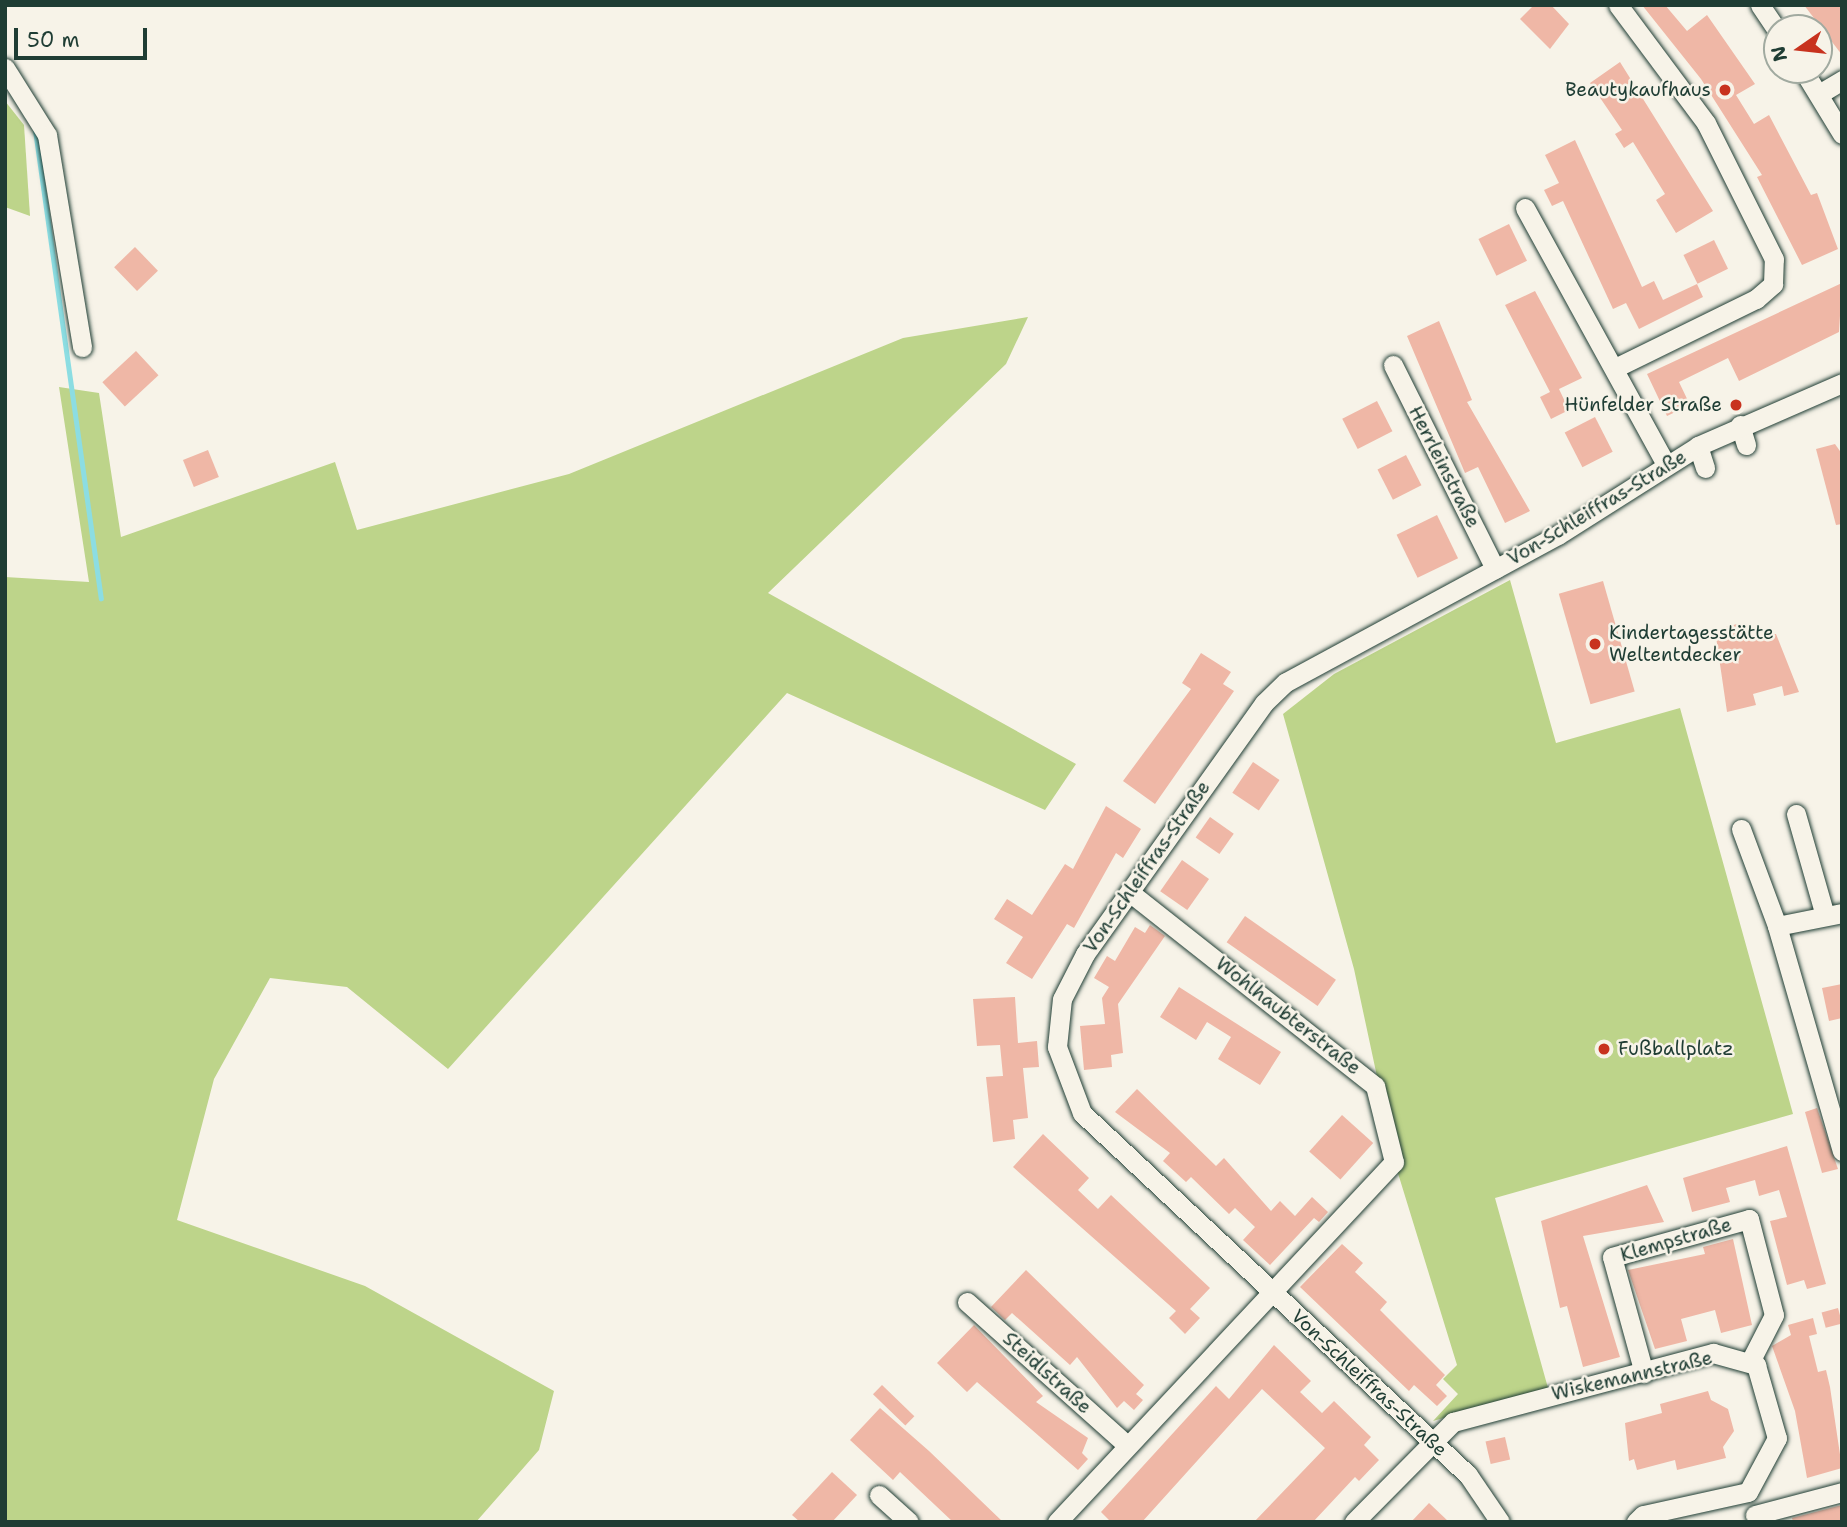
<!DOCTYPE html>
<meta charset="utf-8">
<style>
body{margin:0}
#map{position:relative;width:1847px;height:1527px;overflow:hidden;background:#f7f3e8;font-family:"Shantell Sans",sans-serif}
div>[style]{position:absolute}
.green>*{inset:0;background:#bdd48a}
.stream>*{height:5px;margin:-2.5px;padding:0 2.5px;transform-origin:2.5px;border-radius:2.5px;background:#8cdde2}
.building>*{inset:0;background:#efb7a6;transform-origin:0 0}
.roads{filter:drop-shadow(0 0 2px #1f3d34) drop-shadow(0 0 2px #1f3d34)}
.minor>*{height:19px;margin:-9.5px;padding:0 9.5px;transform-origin:9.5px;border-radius:9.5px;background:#f7f3e8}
.dots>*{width:19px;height:19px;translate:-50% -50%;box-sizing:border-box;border:4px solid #f7f3e8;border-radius:50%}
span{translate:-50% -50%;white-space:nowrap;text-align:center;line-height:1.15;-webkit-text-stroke:5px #f7f3e8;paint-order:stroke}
.poi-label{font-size:19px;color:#1f3d34}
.right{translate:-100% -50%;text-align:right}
.left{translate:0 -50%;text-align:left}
.street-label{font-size:19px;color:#1f3d34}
.frame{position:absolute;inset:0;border:7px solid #1f3d34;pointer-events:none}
.north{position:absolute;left:1763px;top:14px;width:70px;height:70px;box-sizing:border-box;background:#f7f3e8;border:2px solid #a1aaa0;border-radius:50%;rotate:256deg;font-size:19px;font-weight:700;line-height:28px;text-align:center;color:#1f3d34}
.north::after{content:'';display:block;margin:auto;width:24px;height:32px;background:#c8321e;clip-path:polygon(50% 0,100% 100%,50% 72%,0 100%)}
.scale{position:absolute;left:14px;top:28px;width:133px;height:32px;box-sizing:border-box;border:4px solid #1f3d34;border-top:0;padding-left:9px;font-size:21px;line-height:24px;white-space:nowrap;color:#1f3d34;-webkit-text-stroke:5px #f7f3e8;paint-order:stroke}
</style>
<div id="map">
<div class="green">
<div style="clip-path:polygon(5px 101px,24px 125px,30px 216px,5px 207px)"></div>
<div style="clip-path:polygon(1028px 317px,1006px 364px,768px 593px,1076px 764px,1045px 810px,787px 693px,448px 1069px,347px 987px,270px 978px,214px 1079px,177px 1220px,365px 1286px,554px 1391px,539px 1450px,476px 1522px,5px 1522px,5px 577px,89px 582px,59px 387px,99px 393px,121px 537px,335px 462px,357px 530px,569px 474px,903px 338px)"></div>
<div style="clip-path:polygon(1510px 580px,1556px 743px,1680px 708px,1793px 1114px,1495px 1198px,1548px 1388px,1433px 1421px,1458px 1394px,1443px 1379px,1457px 1365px,1397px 1170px,1354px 969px,1283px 714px,1334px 674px)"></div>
</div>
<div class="stream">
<div style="left:35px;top:130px;width:473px;rotate:82deg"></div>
</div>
<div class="building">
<div style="clip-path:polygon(1534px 5px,1551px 5px,1569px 24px,1550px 49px,1520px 19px)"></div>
<div style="clip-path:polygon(1642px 5px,1665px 5px,1687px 31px,1707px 15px,1755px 84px,1736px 95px,1754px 124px,1769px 115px,1811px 195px,1817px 193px,1838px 249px,1802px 265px,1757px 177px,1762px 175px,1701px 79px)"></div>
<div style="clip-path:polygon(1804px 5px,1842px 5px,1842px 55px)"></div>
<div style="clip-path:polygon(1620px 62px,1713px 211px,1676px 233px,1656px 200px,1665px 194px,1633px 142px,1624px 148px,1615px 134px,1622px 130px,1590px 83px)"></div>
<div style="clip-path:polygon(1575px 140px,1642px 287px,1654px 281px,1663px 300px,1697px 284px,1703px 297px,1639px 329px,1626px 303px,1613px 309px,1563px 201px,1552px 206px,1544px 190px,1559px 183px,1545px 155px)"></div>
<div style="left:1509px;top:224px;width:41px;height:34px;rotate:64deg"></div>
<div style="left:1714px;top:240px;width:32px;height:34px;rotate:64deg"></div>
<div style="left:135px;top:247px;width:33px;height:29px;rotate:46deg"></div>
<div style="clip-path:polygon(1842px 283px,1839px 332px,1739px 381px,1728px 358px,1679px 382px,1690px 405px,1667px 416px,1647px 374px)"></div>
<div style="clip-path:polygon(1535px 291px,1582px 378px,1559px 389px,1569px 410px,1551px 419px,1540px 397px,1550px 392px,1505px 305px)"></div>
<div style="clip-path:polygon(1439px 321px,1472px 400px,1467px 402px,1530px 511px,1505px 523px,1478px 467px,1465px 473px,1407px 336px)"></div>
<div style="left:136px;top:351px;width:33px;height:46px;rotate:47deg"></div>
<div style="left:1377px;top:401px;width:34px;height:39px;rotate:63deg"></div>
<div style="left:1595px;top:417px;width:39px;height:34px;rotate:63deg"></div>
<div style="clip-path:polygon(1835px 444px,1842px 454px,1842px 524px,1836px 525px,1816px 449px)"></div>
<div style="left:208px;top:450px;width:29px;height:27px;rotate:68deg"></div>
<div style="left:1406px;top:455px;width:34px;height:32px;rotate:63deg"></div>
<div style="left:1437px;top:515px;width:48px;height:45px;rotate:64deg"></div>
<div style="left:1603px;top:581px;width:115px;height:46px;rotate:74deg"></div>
<div style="clip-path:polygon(1737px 624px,1740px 636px,1776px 634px,1799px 692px,1784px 696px,1782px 686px,1753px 694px,1756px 705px,1727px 712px,1715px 630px)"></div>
<div style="clip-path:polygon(1201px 653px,1231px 672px,1223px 684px,1234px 691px,1155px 804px,1123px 781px,1191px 689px,1182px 683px)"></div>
<div style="left:1253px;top:762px;width:32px;height:37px;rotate:34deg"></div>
<div style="clip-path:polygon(1106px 806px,1141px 829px,1123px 858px,1116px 853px,1074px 928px,1067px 924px,1032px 979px,1006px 963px,1023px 937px,994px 919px,1007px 899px,1032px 915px,1065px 864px,1073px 869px)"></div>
<div style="left:1210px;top:817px;width:29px;height:25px;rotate:35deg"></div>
<div style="left:1182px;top:860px;width:33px;height:38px;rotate:35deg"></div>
<div style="left:1245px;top:916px;width:111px;height:32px;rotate:35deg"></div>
<div style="clip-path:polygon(1150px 925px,1165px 936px,1118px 1004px,1123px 1053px,1111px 1055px,1112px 1067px,1084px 1070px,1080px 1026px,1105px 1024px,1102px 998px,1109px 987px,1094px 978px,1107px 956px,1115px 961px,1135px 927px,1145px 933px)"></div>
<div style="clip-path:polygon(1842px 984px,1842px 1018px,1829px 1021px,1822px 988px)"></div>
<div style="clip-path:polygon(1179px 987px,1281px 1052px,1260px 1085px,1218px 1059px,1231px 1037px,1207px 1022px,1196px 1040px,1160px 1017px)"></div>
<div style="clip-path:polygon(1015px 997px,1018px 1043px,1037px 1041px,1039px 1067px,1023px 1068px,1028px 1118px,1013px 1120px,1015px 1139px,993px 1142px,986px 1077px,1003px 1076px,1000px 1045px,977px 1046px,973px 999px)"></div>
<div style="clip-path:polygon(1137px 1089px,1216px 1166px,1224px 1158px,1271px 1211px,1280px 1201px,1295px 1216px,1312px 1197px,1328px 1212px,1319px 1222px,1314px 1218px,1270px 1265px,1243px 1240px,1255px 1227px,1235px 1208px,1229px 1214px,1191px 1177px,1186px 1182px,1163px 1161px,1170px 1153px,1115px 1112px)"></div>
<div style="clip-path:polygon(1817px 1108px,1838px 1169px,1822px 1173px,1805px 1112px)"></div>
<div style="left:1342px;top:1115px;width:42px;height:49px;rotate:42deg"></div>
<div style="clip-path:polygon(1043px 1134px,1089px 1178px,1078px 1190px,1098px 1209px,1111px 1195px,1210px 1288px,1190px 1309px,1200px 1318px,1185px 1334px,1169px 1318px,1176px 1311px,1013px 1167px)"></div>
<div style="clip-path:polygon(1787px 1146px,1826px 1284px,1807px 1289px,1804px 1280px,1787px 1285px,1770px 1221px,1787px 1217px,1779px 1190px,1759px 1196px,1755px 1180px,1726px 1188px,1730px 1202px,1692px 1212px,1683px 1178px)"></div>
<div style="clip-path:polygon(1647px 1185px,1664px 1222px,1583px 1236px,1620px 1357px,1583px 1367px,1567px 1306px,1560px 1308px,1541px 1221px)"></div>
<div style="clip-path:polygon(1733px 1239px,1752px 1325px,1721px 1333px,1715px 1310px,1681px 1319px,1687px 1341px,1655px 1349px,1628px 1270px,1705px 1254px,1703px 1247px)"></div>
<div style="clip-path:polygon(1342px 1244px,1363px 1263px,1355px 1272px,1387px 1302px,1380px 1310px,1445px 1375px,1436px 1385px,1447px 1396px,1437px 1406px,1414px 1385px,1409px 1391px,1300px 1287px)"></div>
<div style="clip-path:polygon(1026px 1270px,1144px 1385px,1136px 1394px,1143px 1400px,1134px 1410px,1124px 1401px,1117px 1408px,1077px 1357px,1070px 1365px,1012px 1313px,1005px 1320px,991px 1307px)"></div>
<div style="left:1838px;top:1308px;width:16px;height:17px;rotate:75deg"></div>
<div style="clip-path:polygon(1813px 1318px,1817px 1334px,1809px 1336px,1818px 1372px,1826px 1370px,1830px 1387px,1842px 1468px,1807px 1478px,1795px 1411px,1772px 1346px,1791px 1335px,1788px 1325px)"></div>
<div style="clip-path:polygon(974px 1325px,1043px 1396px,1036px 1402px,1088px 1438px,1082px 1453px,1088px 1459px,1078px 1470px,977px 1382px,967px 1392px,937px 1363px)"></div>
<div style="clip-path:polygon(1274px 1345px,1311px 1381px,1300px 1392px,1322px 1413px,1334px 1401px,1371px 1437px,1364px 1445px,1379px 1460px,1359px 1481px,1355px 1477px,1313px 1522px,1254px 1522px,1325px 1448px,1262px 1389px,1142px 1522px,1111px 1522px,1101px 1512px,1216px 1386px,1229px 1399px)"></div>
<div style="left:882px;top:1385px;width:45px;height:13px;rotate:44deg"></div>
<div style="clip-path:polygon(1708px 1391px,1711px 1400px,1728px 1409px,1734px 1431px,1723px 1447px,1726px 1458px,1677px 1470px,1675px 1460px,1637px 1470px,1634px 1459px,1629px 1461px,1625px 1423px,1662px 1413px,1660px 1404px)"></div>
<div style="clip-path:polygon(880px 1408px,929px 1451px,1003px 1522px,953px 1522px,900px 1472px,893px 1480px,850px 1440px)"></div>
<div style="left:1505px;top:1437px;width:23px;height:20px;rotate:77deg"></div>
<div style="clip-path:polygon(832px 1472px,857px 1495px,832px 1522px,800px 1522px,792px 1515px)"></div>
<div style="clip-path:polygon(1429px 1503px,1449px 1522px,1411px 1522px)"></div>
<div style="clip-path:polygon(1842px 1505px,1842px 1522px,1793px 1522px,1792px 1518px)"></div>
</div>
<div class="roads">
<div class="minor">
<div style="left:1760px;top:5px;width:30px;rotate:56deg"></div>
<div style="left:5px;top:68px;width:79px;rotate:57.9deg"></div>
<div style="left:47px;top:135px;width:215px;rotate:80.6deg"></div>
<div style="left:1803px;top:70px;width:75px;rotate:58.6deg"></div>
<div style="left:1819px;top:94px;width:27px;rotate:-31deg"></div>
<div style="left:1525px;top:208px;width:293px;rotate:61.2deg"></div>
<div style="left:1393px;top:365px;width:228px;rotate:63.4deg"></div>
<div style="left:1617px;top:367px;width:155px;rotate:-26.1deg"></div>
<div style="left:1756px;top:299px;width:23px;rotate:-41deg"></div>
<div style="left:1773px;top:284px;width:25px;rotate:-88deg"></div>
<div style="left:1774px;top:259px;width:152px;rotate:-116.6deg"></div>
<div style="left:1706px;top:123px;width:147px;rotate:-126.7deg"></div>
<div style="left:1740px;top:425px;width:21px;rotate:73deg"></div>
<div style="left:1698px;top:446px;width:23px;rotate:72deg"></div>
<div style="left:1796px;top:814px;width:106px;rotate:74.1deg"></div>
<div style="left:1741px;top:829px;width:103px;rotate:69.6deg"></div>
<div style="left:1777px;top:926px;width:234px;rotate:73.9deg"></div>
<div style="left:1777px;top:926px;width:66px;rotate:-11.3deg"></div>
<div style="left:967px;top:1302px;width:213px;rotate:41.8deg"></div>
<div style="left:1644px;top:1373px;width:120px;rotate:-105.4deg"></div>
<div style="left:1612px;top:1257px;width:142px;rotate:-15.5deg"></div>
<div style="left:1749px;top:1219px;width:99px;rotate:75.4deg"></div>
<div style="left:1774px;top:1315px;width:53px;rotate:117.1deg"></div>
<div style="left:879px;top:1495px;width:40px;rotate:42deg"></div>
<div style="left:1755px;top:1515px;width:90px;rotate:-14.8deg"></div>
<div style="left:1057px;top:1522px;width:493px;rotate:-46.9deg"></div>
<div style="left:1394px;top:1162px;width:78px;rotate:-104deg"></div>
<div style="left:1375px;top:1086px;width:313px;rotate:-141.7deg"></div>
<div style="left:1354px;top:1522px;width:141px;rotate:-45.3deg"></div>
<div style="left:1453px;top:1422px;width:269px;rotate:-14.9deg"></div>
<div style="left:1713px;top:1353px;width:45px;rotate:15.6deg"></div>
<div style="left:1756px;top:1365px;width:76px;rotate:74deg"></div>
<div style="left:1777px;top:1438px;width:61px;rotate:118.2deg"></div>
<div style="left:1748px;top:1492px;width:107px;rotate:167.6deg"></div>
<div style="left:1643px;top:1515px;width:10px;rotate:135deg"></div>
<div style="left:1500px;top:1522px;width:57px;rotate:-124.2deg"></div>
<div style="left:1468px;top:1475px;width:529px;rotate:-136.84deg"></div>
<div style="left:1082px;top:1113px;width:71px;rotate:-110.7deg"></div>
<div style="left:1057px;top:1047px;width:48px;rotate:-84.1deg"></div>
<div style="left:1062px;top:999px;width:51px;rotate:-62.9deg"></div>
<div style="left:1085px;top:954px;width:308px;rotate:-54.5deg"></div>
<div style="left:1264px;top:703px;width:30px;rotate:-44deg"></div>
<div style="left:1286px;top:682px;width:309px;rotate:-28.4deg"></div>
<div style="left:1558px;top:535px;width:166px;rotate:-32.4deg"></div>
<div style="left:1698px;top:446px;width:157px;rotate:-23.6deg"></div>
</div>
</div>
<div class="dots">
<div style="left:1725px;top:90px;background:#c8321e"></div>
<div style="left:1736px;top:405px;background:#c8321e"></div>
<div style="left:1595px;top:644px;background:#c8321e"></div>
<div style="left:1604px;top:1049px;background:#c8321e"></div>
</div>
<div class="poi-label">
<span class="right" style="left:1711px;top:90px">Beautykaufhaus</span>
<span class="right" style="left:1722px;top:405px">Hünfelder Straße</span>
<span class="left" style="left:1609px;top:644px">Kindertagesstätte<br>Weltentdecker</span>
<span class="left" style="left:1618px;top:1049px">Fußballplatz</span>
</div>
<div class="street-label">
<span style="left:1444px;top:467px;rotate:63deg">Herrleinstraße</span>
<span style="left:1597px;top:508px;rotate:-31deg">Von-Schleiffras-Straße</span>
<span style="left:1147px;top:867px;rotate:-55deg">Von-Schleiffras-Straße</span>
<span style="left:1288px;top:1016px;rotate:38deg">Wohlhaubterstraße</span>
<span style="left:1676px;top:1240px;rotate:-16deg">Klempstraße</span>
<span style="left:1047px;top:1373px;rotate:42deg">Steidlstraße</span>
<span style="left:1632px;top:1376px;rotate:-13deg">Wiskemannstraße</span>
<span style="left:1369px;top:1383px;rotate:43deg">Von-Schleiffras-Straße</span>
</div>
<div class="frame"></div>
<div class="north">N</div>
<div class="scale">50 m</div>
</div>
